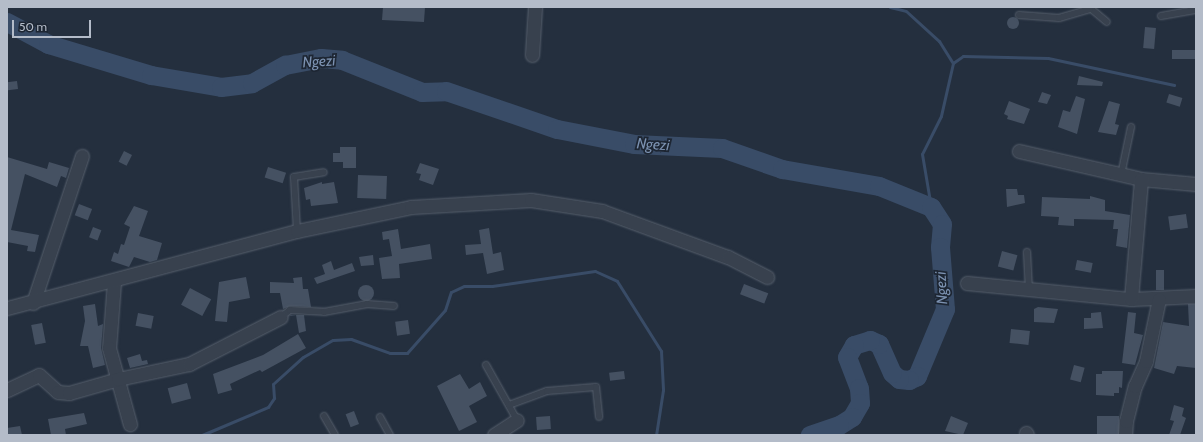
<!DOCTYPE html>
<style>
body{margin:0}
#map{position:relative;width:1203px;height:442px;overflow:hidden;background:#242f3e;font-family:Cabin,sans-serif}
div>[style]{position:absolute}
.stream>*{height:3px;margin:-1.5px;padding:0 1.5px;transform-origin:1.5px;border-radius:1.5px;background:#394c67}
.river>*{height:19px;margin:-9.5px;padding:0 9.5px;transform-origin:9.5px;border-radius:9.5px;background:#394c67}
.building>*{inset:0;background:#455162;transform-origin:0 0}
.round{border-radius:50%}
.roads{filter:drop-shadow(0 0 1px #565f6c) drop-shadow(0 0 1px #565f6c)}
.service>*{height:6px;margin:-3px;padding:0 3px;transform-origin:3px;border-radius:3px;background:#38414e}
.minor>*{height:13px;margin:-6.5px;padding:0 6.5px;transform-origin:6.5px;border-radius:6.5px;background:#38414e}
span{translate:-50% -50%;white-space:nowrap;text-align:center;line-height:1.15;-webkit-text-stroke:3.5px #1d2633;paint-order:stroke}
.water-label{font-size:15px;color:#7c92b1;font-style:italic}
.frame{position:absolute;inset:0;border:8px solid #b4bcc9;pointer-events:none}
.scale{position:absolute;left:12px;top:20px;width:79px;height:18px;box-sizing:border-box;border:2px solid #b4bcc9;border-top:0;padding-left:5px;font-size:12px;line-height:14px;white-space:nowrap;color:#b4bcc9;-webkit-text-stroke:3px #1d2633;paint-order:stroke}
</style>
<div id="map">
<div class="stream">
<div style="left:890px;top:7px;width:16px;rotate:14deg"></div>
<div style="left:906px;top:11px;width:45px;rotate:42.3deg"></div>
<div style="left:939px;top:41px;width:26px;rotate:58deg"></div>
<div style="left:953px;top:63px;width:54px;rotate:102.8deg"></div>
<div style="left:941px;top:116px;width:42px;rotate:116.6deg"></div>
<div style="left:922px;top:154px;width:54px;rotate:80.4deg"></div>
<div style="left:953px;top:63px;width:12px;rotate:-35deg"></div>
<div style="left:963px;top:56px;width:85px;rotate:1.3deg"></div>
<div style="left:1048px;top:58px;width:129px;rotate:12.1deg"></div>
<div style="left:202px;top:435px;width:72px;rotate:-23deg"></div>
<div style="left:268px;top:407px;width:11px;rotate:-56deg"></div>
<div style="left:274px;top:398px;width:14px;rotate:-94deg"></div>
<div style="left:273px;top:384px;width:40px;rotate:-42deg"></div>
<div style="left:303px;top:357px;width:34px;rotate:-30deg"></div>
<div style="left:333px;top:340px;width:18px;rotate:-3deg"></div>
<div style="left:351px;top:339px;width:41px;rotate:19.7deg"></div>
<div style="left:390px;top:353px;width:17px"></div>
<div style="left:407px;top:353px;width:57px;rotate:-48.5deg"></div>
<div style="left:445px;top:310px;width:19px;rotate:-72deg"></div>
<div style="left:451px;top:292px;width:14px;rotate:-25deg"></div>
<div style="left:464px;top:286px;width:28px"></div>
<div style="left:492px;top:286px;width:104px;rotate:-8.3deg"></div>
<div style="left:595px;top:271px;width:24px;rotate:24deg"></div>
<div style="left:617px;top:281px;width:83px;rotate:57.8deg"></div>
<div style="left:661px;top:351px;width:39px;rotate:87deg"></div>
<div style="left:663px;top:390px;width:46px;rotate:98.8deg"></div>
</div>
<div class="river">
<div style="left:7px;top:22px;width:47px;rotate:28.2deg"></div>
<div style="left:48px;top:44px;width:108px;rotate:16.8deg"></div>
<div style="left:151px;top:75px;width:71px;rotate:9.7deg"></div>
<div style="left:221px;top:87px;width:31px;rotate:-7deg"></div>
<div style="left:252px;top:83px;width:38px;rotate:-29deg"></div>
<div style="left:285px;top:65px;width:37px;rotate:-11deg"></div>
<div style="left:321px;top:58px;width:21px;rotate:5deg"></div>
<div style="left:342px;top:60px;width:86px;rotate:21.8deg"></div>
<div style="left:422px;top:92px;width:24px;rotate:-2deg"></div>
<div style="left:446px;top:91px;width:117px;rotate:18.9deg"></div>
<div style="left:557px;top:129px;width:78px;rotate:11deg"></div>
<div style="left:634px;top:144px;width:88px;rotate:2.6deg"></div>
<div style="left:722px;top:148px;width:64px;rotate:19.3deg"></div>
<div style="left:782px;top:169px;width:98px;rotate:9.9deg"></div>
<div style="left:879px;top:186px;width:56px;rotate:22deg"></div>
<div style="left:931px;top:207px;width:20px;rotate:57deg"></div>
<div style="left:942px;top:224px;width:23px;rotate:95deg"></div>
<div style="left:940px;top:247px;width:62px;rotate:85.4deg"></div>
<div style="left:945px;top:309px;width:73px;rotate:112.7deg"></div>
<div style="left:917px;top:376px;width:9px;rotate:153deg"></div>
<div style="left:909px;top:380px;width:10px;rotate:-174deg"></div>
<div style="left:899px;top:379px;width:9px;rotate:-139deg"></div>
<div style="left:892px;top:373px;width:32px;rotate:-114deg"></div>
<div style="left:879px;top:344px;width:10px;rotate:-156deg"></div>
<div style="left:870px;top:340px;width:17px;rotate:163deg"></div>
<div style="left:854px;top:345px;width:14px;rotate:120deg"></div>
<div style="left:847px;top:357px;width:33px;rotate:69deg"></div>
<div style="left:859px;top:388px;width:15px;rotate:86deg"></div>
<div style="left:860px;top:403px;width:16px;rotate:120deg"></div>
<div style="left:852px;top:417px;width:15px;rotate:148deg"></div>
<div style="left:839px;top:425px;width:31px;rotate:161deg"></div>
</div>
<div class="building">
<div style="clip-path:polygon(383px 7px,425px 7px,424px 22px,382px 20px)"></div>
<div class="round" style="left:1007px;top:17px;width:12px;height:12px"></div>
<div style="left:1145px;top:27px;width:11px;height:21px;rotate:5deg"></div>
<div style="left:1196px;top:50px;width:9px;height:24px;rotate:90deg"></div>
<div style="clip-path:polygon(1079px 76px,1103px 82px,1102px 86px,1077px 85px)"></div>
<div style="left:17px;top:81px;width:8px;height:10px;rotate:83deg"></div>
<div style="clip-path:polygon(1042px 92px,1051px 95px,1047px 104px,1038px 102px)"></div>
<div style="left:1169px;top:94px;width:14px;height:9px;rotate:17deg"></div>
<div style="clip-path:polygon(1076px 96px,1085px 99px,1077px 134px,1058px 127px,1063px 110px,1070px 112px)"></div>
<div style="clip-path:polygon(1009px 101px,1030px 109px,1024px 124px,1007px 119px,1008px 116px,1004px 114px)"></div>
<div style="clip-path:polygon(1109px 101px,1120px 104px,1115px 124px,1119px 125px,1116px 135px,1098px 132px)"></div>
<div style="clip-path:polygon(340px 147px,356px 147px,356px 168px,343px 168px,343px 162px,333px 162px,333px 153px,340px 153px)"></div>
<div style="left:124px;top:151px;width:9px;height:12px;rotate:27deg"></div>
<div style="clip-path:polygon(7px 157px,47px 169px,49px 162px,69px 168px,66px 178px,61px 176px,57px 187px,25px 174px,11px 230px,39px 235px,35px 252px,27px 251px,28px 246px,7px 242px)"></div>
<div style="clip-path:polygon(420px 163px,439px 169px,433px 185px,419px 180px,421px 174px,416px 173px)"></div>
<div style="left:268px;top:167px;width:19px;height:11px;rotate:18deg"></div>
<div style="left:358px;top:175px;width:29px;height:23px;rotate:2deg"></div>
<div style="clip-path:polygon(322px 182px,322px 184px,334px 182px,338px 203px,311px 206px,310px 199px,306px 200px,304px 188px)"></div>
<div style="clip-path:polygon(1006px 189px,1017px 189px,1018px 195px,1024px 195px,1025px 203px,1007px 207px)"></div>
<div style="clip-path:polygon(1090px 196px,1105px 200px,1105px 211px,1130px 215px,1127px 248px,1116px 246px,1118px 229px,1113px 229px,1114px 220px,1074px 219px,1074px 226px,1058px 225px,1059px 217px,1041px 216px,1042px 197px,1090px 199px)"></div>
<div style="left:79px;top:204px;width:14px;height:12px;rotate:21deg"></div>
<div style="clip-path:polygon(134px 206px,148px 211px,139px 236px,162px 243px,157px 260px,150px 262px,134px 257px,129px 267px,111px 261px,114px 252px,118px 254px,121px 244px,124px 245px,130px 227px,124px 224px)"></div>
<div style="left:1186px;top:214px;width:14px;height:18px;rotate:82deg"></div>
<div style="left:93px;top:227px;width:9px;height:11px;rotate:21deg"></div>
<div style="clip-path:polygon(489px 228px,493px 254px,501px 252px,504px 270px,487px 274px,483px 253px,466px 255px,465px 245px,481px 244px,479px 230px)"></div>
<div style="clip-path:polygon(398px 229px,401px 249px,430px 244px,432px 259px,399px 264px,400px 278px,382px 279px,379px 258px,392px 256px,389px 239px,383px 240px,382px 232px)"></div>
<div style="left:1002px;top:251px;width:16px;height:16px;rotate:15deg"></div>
<div style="clip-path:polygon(373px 255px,374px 265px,361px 266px,359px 257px)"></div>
<div style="left:1077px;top:260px;width:16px;height:10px;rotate:11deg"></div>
<div style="clip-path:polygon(331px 261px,334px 270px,352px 263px,355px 271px,317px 284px,314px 278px,325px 274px,322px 265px)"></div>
<div style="left:1156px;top:270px;width:8px;height:20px"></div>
<div style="clip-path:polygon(246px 277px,250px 298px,229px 302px,227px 322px,215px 321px,219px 282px)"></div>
<div style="clip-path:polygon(302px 277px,303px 289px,308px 289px,311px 307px,290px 306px,283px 309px,280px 293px,270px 293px,270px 282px,294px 283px,293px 278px)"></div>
<div style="left:744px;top:284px;width:26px;height:11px;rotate:21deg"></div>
<div class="round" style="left:358px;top:285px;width:16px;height:16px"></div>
<div style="left:190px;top:288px;width:24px;height:19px;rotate:28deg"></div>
<div style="clip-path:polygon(95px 304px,98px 326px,103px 324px,101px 348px,105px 365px,93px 368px,88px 346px,80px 346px,85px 321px,83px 306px)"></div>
<div style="clip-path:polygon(1188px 304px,1196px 304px,1196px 368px,1177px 366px,1174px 374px,1154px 368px,1163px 322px,1189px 326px)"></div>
<div style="clip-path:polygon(1038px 307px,1058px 309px,1054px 323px,1034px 322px,1034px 309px)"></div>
<div style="clip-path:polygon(1101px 312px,1103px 328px,1084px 329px,1084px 318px,1091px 318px,1091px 313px)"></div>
<div style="clip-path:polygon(1128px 312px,1136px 313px,1134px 333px,1143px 335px,1135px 365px,1122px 363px)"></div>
<div style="left:138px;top:313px;width:16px;height:13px;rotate:11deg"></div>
<div style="clip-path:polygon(291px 315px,304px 315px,306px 331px,299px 333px,296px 315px,289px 316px)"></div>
<div style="left:408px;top:320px;width:14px;height:13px;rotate:82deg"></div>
<div style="left:42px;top:323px;width:20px;height:11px;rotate:79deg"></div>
<div style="left:1011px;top:329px;width:19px;height:14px;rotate:6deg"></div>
<div style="clip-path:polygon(298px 334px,306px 348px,262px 372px,260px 370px,230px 384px,232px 390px,218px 394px,213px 374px,263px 355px)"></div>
<div style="clip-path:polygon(140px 354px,142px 361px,147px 360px,148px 364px,130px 368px,127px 358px)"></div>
<div style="left:1074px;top:365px;width:11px;height:15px;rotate:15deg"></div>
<div style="left:624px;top:371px;width:8px;height:15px;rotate:83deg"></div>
<div style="clip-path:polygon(1102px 371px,1123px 371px,1122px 388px,1119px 387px,1119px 393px,1114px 393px,1114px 396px,1096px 395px,1096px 374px,1102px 374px)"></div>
<div style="clip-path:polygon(460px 374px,469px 389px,480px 382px,487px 396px,469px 406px,477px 422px,459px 431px,437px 386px)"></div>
<div style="left:187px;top:383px;width:16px;height:20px;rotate:75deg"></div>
<div style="clip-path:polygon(1174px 405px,1184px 408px,1182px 416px,1186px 418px,1180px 435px,1169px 435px,1174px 421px,1170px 420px)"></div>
<div style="left:354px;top:411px;width:14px;height:9px;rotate:69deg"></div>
<div style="clip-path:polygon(84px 413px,87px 424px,65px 429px,66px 435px,51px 435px,48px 419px)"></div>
<div style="left:550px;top:416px;width:13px;height:14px;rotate:86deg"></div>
<div style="clip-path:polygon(951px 416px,968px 423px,963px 435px,945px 431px)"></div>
<div style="left:1097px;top:416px;width:22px;height:19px"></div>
<div style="clip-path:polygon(20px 426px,22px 435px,7px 435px,7px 428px)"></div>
</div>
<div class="roads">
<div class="service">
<div style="left:1089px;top:7px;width:23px;rotate:40deg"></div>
<div style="left:1019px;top:15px;width:40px;rotate:4.3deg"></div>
<div style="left:1059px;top:18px;width:32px;rotate:-16deg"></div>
<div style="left:1161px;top:16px;width:36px;rotate:-10deg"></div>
<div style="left:1121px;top:175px;width:49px;rotate:-78.2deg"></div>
<div style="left:297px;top:231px;width:54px;rotate:-93.2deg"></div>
<div style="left:294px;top:177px;width:30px;rotate:-9deg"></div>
<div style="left:1027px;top:252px;width:37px;rotate:87deg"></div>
<div style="left:281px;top:317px;width:11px;rotate:-38deg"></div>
<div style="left:290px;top:310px;width:34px;rotate:3deg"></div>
<div style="left:324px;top:312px;width:44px;rotate:-10.5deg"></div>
<div style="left:367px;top:304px;width:27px;rotate:4deg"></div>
<div style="left:486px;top:365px;width:63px;rotate:60.6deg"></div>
<div style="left:509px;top:405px;width:40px;rotate:-20.2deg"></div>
<div style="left:547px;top:391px;width:49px;rotate:-4.7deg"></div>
<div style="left:596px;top:387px;width:30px;rotate:84deg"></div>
<div style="left:324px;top:416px;width:22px;rotate:60deg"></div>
<div style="left:380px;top:417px;width:21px;rotate:61deg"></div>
</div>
<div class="minor">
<div style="left:532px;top:55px;width:48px;rotate:-86.4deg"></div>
<div style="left:1019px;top:151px;width:125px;rotate:12.9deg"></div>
<div style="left:1141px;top:179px;width:55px;rotate:5.2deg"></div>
<div style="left:114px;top:282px;width:66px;rotate:94.3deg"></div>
<div style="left:109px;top:348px;width:79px;rotate:74.6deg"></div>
<div style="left:967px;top:283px;width:165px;rotate:5.6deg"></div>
<div style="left:1131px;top:299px;width:65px;rotate:-2.6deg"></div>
<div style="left:1131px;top:299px;width:120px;rotate:-85.2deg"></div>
<div style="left:33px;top:303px;width:155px;rotate:-71.6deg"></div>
<div style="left:7px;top:308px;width:300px;rotate:-14.9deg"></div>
<div style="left:297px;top:231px;width:116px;rotate:-11.9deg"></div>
<div style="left:411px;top:207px;width:120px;rotate:-3.3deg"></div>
<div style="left:531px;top:200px;width:72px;rotate:8.8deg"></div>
<div style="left:602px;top:211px;width:134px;rotate:20.1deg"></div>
<div style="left:728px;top:257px;width:44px;rotate:27.1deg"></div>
<div style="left:7px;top:390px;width:35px;rotate:-25deg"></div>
<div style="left:39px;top:375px;width:25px;rotate:42deg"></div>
<div style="left:58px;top:392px;width:11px;rotate:5deg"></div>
<div style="left:69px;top:393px;width:51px;rotate:-15.9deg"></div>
<div style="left:118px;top:379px;width:73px;rotate:-11.9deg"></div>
<div style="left:189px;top:364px;width:103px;rotate:-27.1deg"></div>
<div style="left:1026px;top:433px;width:2px;rotate:63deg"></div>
<div style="left:494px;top:435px;width:27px;rotate:-33deg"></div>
<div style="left:1125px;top:435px;width:14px;rotate:-86deg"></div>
<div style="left:1126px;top:421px;width:36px;rotate:-76deg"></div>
<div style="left:1135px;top:386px;width:27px;rotate:-66deg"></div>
<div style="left:1146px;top:361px;width:63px;rotate:-78.2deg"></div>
</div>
</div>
<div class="water-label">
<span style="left:319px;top:62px;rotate:-4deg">Ngezi</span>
<span style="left:653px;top:145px;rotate:4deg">Ngezi</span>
<span style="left:942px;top:288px;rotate:-93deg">Ngezi</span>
</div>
<div class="frame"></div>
<div class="scale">50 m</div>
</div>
